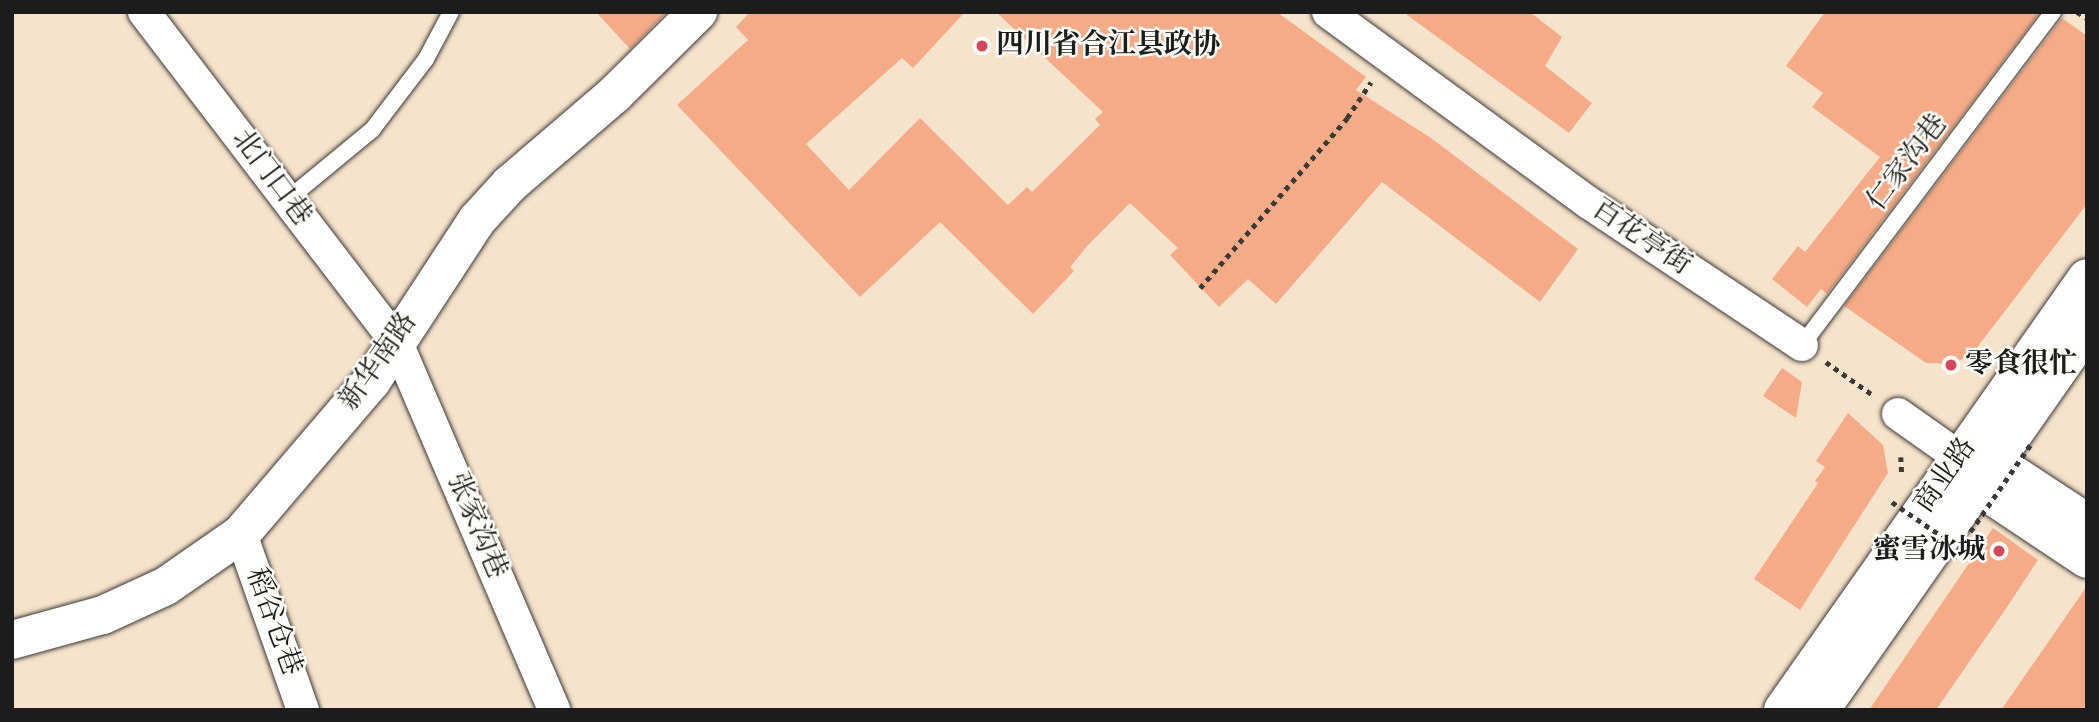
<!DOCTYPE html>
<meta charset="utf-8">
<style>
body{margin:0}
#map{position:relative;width:2099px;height:722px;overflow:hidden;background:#f6e3cb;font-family:"Old Standard TT","Noto Serif SC",serif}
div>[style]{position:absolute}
.building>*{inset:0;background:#f5ab88}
.path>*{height:4.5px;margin-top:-2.25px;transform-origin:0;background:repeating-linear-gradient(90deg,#3d3a36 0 5px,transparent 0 10px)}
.roads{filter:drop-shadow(0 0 2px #3d3a36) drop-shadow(0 0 2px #3d3a36)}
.service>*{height:16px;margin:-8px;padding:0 8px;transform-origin:8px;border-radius:8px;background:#fff}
.minor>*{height:32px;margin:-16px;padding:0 16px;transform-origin:16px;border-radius:16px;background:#fff}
.tertiary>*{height:38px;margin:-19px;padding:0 19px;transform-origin:19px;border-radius:19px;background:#fff}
.primary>*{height:38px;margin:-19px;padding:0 19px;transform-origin:19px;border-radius:19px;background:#fff}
.path-bridge>*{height:4.5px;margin-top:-2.25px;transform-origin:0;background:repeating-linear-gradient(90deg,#3d3a36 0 5px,transparent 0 10px)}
.dots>*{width:19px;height:19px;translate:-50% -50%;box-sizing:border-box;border:4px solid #fdfcf7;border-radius:50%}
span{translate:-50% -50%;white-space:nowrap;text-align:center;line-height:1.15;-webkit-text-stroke:5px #fdfcf7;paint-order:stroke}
.poi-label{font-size:28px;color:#1c1c1c;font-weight:700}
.left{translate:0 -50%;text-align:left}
.right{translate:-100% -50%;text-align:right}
.street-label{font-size:28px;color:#1c1c1c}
.frame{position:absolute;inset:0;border:14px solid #1c1c1c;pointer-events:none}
</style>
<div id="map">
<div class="building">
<div style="clip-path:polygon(596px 12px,667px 12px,630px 49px)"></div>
<div style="clip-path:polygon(750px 12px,965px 12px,913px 68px,902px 58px,806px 144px,849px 190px,920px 118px,1008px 205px,1027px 187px,1032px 192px,1100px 125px,1095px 119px,1103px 112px,996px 12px,1277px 12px,1366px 77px,1356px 90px,1431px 138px,1578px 249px,1540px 302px,1382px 182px,1276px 304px,1248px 279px,1219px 307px,1170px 255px,1178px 248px,1130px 203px,1088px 245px,1070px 267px,1074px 271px,1033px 314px,940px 222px,860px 297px,677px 105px,748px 40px,736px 27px)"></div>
<div style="clip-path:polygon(1403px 12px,1530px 12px,1562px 37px,1545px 66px,1592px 103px,1569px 133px)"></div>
<div style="clip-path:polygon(1825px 12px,2040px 12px,1827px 294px,1821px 289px,1807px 307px,1772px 279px,1798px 246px,1805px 252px,1880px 157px,1812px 107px,1823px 93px,1786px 66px)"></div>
<div style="clip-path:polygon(2062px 18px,2087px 36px,2087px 204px,1972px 354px,1953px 364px,1926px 363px,1844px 306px)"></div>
<div style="clip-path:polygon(1782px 368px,1802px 382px,1796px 418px,1763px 396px)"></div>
<div style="clip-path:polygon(1848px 413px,1883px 445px,1888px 473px,1800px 610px,1754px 579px,1818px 483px,1815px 481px,1825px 467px,1816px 461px)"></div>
<div style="clip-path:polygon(1993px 528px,2038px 560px,2009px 604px,1936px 710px,1869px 710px)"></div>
<div style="clip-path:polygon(2087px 586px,2087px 710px,2001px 710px,2015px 690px)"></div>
</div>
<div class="path">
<div style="left:2077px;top:12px;width:12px;rotate:31deg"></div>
<div style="left:1200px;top:288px;width:225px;rotate:-49.1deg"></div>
<div style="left:1347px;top:118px;width:43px;rotate:-56.3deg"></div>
<div style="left:1826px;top:362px;width:57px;rotate:35.1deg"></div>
<div style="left:1901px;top:457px;width:19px;rotate:87deg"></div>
</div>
<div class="roads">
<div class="service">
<div style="left:287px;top:200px;width:110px;rotate:-39.5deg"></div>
<div style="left:372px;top:130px;width:89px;rotate:-52.7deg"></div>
<div style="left:426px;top:59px;width:53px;rotate:-62deg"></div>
<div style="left:1802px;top:345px;width:417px;rotate:-53deg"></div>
</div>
<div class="minor">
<div style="left:144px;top:12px;width:417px;rotate:52.6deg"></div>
<div style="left:397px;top:343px;width:399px;rotate:66.8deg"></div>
<div style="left:1328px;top:12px;width:323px;rotate:36.2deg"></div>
<div style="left:1589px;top:203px;width:256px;rotate:33.7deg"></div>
<div style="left:1898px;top:414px;width:75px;rotate:35.2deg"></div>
<div style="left:241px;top:534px;width:187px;rotate:70.6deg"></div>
</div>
<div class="tertiary">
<div style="left:1993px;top:461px;width:113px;rotate:33.4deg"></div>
<div style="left:1976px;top:485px;width:133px;rotate:33.7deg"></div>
<div style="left:12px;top:640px;width:94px;rotate:-15.4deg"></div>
<div style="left:103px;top:615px;width:69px;rotate:-24.7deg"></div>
<div style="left:166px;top:586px;width:91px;rotate:-34.7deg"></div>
<div style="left:241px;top:534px;width:200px;rotate:-49.5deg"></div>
<div style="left:371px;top:382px;width:194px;rotate:-56.8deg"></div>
<div style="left:477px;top:220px;width:49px;rotate:-47.5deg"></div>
<div style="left:510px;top:184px;width:138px;rotate:-40.6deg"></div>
<div style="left:615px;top:94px;width:117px;rotate:-44.7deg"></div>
</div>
<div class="primary">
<div style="left:1783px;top:710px;width:528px;rotate:-54.87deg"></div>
<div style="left:1820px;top:710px;width:465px;rotate:-55deg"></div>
</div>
</div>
<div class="path-bridge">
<div style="left:1892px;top:502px;width:81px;rotate:34.5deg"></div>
<div style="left:1959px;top:548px;width:125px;rotate:-55.4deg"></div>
</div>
<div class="dots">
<div style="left:982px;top:46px;background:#d1495b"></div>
<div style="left:1951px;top:365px;background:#d1495b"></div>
<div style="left:1999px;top:551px;background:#d1495b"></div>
</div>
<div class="poi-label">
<span class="left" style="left:996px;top:46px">四川省合江县政协</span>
<span class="left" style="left:1965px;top:365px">零食很忙</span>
<span class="right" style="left:1985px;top:551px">蜜雪冰城</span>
</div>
<div class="street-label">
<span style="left:1908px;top:163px;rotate:-53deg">仁家沟巷</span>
<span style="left:271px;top:178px;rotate:53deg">北门口巷</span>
<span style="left:1641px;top:238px;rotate:34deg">百花亭街</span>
<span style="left:379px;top:362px;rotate:-55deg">新华南路</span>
<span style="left:1946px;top:476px;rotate:-55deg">商业路</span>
<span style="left:476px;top:526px;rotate:67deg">张家沟巷</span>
<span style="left:273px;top:622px;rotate:70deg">稻谷仓巷</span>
</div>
<div class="frame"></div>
</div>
